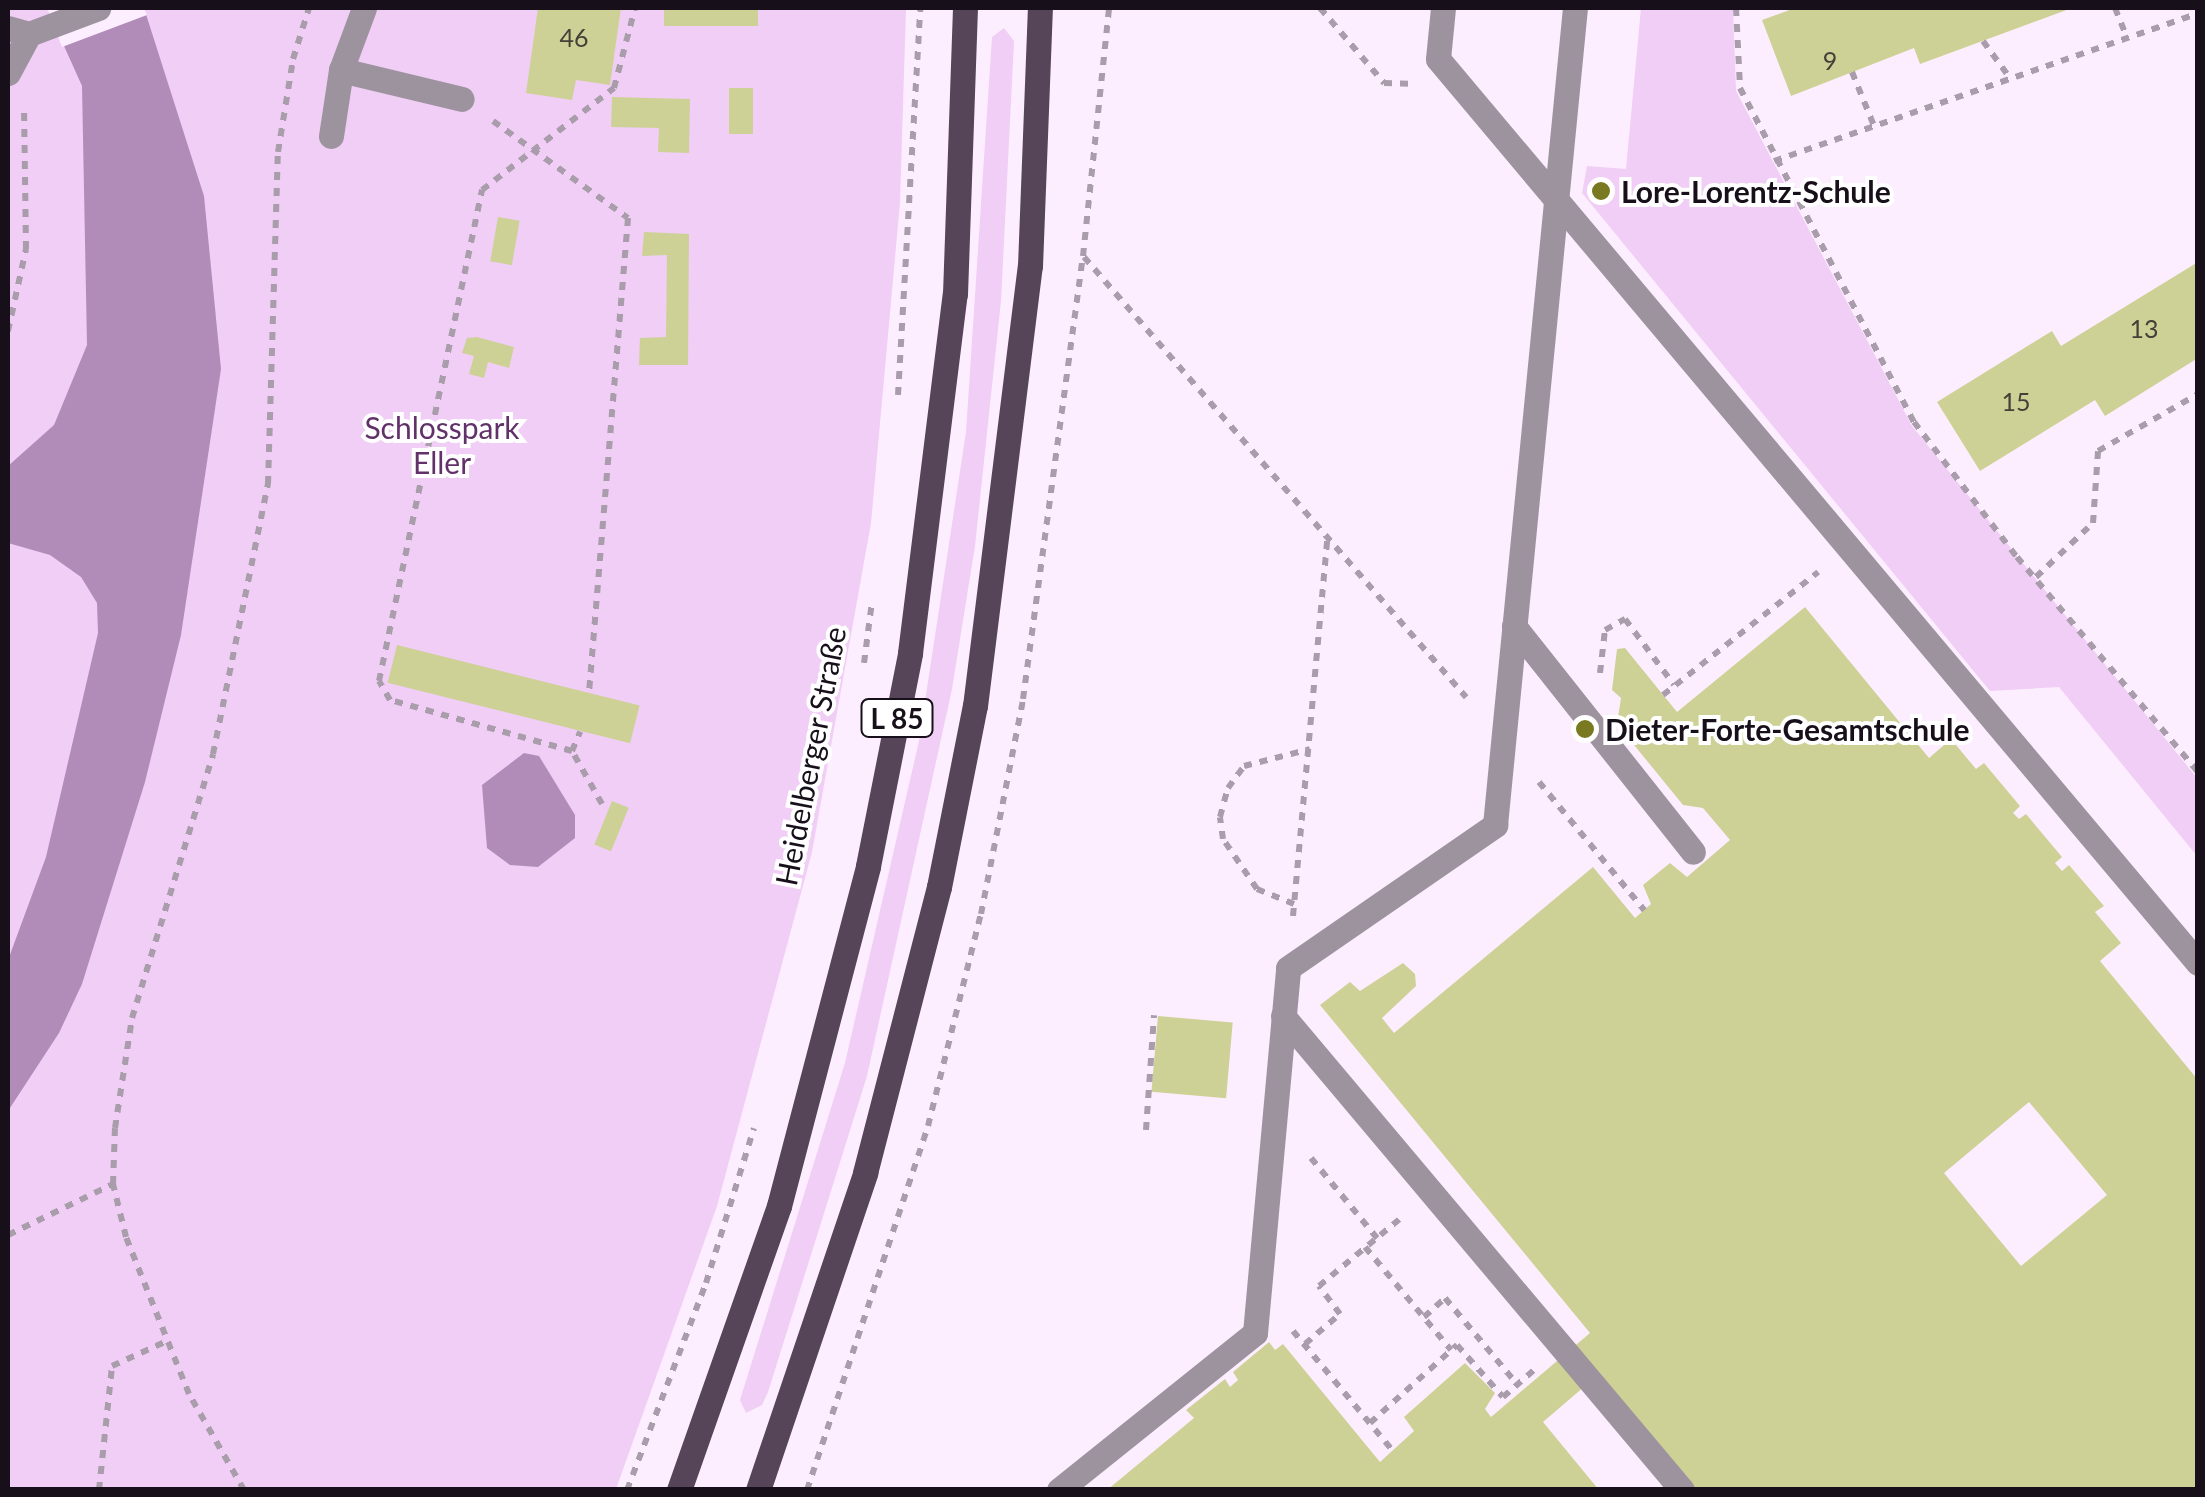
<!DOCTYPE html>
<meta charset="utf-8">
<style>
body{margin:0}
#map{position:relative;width:2205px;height:1497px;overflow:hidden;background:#fdeeff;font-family:Lato,sans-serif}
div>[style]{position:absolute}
.green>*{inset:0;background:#f0cef5}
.water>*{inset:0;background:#b28cb8}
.pier>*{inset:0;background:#fdeeff}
.building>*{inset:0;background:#ced196;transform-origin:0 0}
.path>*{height:6px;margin-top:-3px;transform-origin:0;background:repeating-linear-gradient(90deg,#a99cab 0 8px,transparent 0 16px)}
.minor>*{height:25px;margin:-12.5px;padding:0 12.5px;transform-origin:12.5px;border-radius:12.5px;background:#9d939e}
.major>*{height:25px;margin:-12.5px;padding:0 12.5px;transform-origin:12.5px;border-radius:12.5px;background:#564558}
.dots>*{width:28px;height:28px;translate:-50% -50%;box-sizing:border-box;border:5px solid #fff;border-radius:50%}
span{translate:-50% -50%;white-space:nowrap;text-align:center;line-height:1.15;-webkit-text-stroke:8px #fff;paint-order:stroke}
.number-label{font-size:25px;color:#454038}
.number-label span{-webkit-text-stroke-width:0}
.shield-label span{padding:2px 8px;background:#fff;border:2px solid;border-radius:8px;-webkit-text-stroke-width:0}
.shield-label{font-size:28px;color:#170f19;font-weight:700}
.poi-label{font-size:30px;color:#170f19;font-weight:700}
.left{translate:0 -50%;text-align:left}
.park-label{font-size:30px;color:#62316a}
.street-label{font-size:30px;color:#170f19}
.frame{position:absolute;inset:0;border:10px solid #170f19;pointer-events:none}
</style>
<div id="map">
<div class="green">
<div style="clip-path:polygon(8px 8px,906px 8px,900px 202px,871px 523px,812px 852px,717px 1206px,616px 1489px,8px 1490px)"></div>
<div style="clip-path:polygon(1641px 8px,1733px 8px,1736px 91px,1912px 426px,2197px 778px,2197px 856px,2059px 687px,1990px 691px,1582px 193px,1587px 166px,1626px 169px)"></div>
<div style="clip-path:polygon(1004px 28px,1014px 41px,1001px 301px,975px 546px,952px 689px,867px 1076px,768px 1392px,762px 1405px,746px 1413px,740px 1400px,845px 1063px,919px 741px,966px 432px,992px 37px)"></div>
</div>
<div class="water">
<div style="clip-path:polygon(47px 8px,144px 8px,204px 196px,221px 369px,181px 635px,145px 782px,82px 984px,59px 1033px,8px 1111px,8px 960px,46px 857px,98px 633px,97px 603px,81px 577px,50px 555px,8px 543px,8px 466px,54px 425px,87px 345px,82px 86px)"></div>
<div style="clip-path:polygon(524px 753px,539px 756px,575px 815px,575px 838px,538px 867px,510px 865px,487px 848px,482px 785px)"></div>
</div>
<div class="pier">
<div style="clip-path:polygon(47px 8px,144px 8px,147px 15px,62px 47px)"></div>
</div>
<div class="building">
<div style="clip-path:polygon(538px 8px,621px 8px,610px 85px,576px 80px,572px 100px,526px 93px)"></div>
<div style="left:664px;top:8px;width:94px;height:18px"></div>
<div style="clip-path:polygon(1795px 8px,2072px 8px,1920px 64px,1914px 48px,1791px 96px,1762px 20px)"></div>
<div style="left:729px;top:88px;width:24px;height:46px"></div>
<div style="clip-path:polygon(612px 97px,690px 99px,689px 153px,658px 152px,659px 128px,611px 127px)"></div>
<div style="left:498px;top:217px;width:22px;height:45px;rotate:10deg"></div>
<div style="clip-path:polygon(644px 232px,689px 234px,688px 365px,639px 365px,640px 338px,666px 337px,667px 255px,642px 256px)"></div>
<div style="clip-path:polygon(2198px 262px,2198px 358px,2105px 416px,2095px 400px,1980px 471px,1937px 402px,2052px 331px,2061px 346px)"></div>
<div style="clip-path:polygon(477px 337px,514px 347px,509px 368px,488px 362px,484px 378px,469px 374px,474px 356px,462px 353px,467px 338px)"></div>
<div style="clip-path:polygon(evenodd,1805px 607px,1929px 758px,1951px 739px,1976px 769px,1984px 763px,2020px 806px,2013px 813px,2019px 819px,2026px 814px,2062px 857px,2055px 863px,2062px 871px,2069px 865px,2104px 906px,2095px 912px,2121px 943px,2100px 961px,2198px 1080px,2198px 1490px,1670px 1490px,1585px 1386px,1543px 1422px,1599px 1490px,1107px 1490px,1194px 1418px,1186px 1410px,1225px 1379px,1230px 1387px,1238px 1380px,1233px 1372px,1269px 1342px,1275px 1350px,1283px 1344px,1380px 1462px,1414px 1431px,1404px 1417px,1465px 1363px,1495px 1393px,1485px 1409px,1491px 1417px,1590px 1333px,1320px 1005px,1350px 982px,1360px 991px,1403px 963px,1415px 974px,1416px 986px,1382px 1018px,1394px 1033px,1593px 867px,1635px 918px,1651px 904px,1643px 885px,1670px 863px,1687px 877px,1730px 840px,1703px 808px,1683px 805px,1617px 724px,1621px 698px,1612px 690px,1617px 649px,1625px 648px,1677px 712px,1805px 607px,2029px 1102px,2107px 1195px,2021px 1266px,1944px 1173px,2029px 1102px)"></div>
<div style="left:397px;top:645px;width:250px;height:39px;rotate:14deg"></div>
<div style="left:612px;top:801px;width:18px;height:47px;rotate:22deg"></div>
<div style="left:1158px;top:1016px;width:75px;height:76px;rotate:5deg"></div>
</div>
<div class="path">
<div style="left:1320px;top:8px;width:99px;rotate:49.5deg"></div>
<div style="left:1384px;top:83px;width:25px;rotate:2deg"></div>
<div style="left:1736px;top:8px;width:80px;rotate:87.1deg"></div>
<div style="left:1740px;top:88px;width:377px;rotate:62.5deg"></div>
<div style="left:1914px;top:422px;width:170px;rotate:52.7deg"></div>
<div style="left:2017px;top:557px;width:281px;rotate:49.9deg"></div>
<div style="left:2115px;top:8px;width:32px;rotate:68deg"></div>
<div style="left:1983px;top:41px;width:46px;rotate:53.9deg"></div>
<div style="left:1852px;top:72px;width:58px;rotate:67.8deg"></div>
<div style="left:493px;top:121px;width:166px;rotate:35.7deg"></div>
<div style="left:628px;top:218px;width:477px;rotate:94.7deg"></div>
<div style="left:1774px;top:161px;width:449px;rotate:-19.2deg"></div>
<div style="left:1084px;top:257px;width:583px;rotate:49.04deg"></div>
<div style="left:8px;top:331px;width:84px;rotate:-77.6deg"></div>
<div style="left:26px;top:249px;width:140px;rotate:-90.8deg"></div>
<div style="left:898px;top:395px;width:388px;rotate:-86.7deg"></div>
<div style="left:2036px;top:577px;width:79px;rotate:-43.5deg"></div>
<div style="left:2093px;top:523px;width:72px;rotate:-86deg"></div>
<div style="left:2098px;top:451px;width:115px;rotate:-29.7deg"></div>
<div style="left:864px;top:663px;width:63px;rotate:-82.6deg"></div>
<div style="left:1600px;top:673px;width:43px;rotate:-83.4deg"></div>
<div style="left:1605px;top:630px;width:23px;rotate:-29deg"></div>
<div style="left:1625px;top:619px;width:82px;rotate:53.4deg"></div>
<div style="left:1663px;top:695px;width:198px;rotate:-38.4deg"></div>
<div style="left:572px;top:751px;width:21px;rotate:-67deg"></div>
<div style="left:1539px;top:782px;width:166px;rotate:50.6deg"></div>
<div style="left:602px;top:804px;width:61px;rotate:-119.5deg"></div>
<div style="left:572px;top:751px;width:189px;rotate:-164.3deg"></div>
<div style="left:390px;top:700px;width:22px;rotate:-120deg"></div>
<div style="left:379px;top:681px;width:502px;rotate:-78.15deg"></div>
<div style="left:482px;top:190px;width:167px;rotate:-37.7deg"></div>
<div style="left:614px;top:88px;width:83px;rotate:-75.3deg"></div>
<div style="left:1294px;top:904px;width:40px;rotate:-158deg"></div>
<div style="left:1257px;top:889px;width:60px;rotate:-124.2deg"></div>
<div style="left:1223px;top:839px;width:22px;rotate:-98deg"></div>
<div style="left:1220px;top:817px;width:30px;rotate:-75deg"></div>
<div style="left:1228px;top:788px;width:27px;rotate:-54deg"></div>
<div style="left:1244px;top:766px;width:68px;rotate:-14.4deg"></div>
<div style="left:1293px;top:916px;width:378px;rotate:-84.8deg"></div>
<div style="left:1146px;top:1130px;width:115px;rotate:-86deg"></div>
<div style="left:1311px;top:1158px;width:104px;rotate:50.5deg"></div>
<div style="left:8px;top:1235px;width:117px;rotate:-25.9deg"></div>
<div style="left:1365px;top:1247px;width:134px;rotate:50.1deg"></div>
<div style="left:1424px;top:1317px;width:28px;rotate:-42deg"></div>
<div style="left:1445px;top:1298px;width:112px;rotate:50.1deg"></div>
<div style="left:1293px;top:1331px;width:156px;rotate:50.2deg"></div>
<div style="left:1305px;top:1344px;width:46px;rotate:-40.6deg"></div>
<div style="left:1340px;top:1314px;width:35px;rotate:-127deg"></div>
<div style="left:1319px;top:1286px;width:108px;rotate:-39.7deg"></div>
<div style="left:1370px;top:1423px;width:117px;rotate:-41.9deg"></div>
<div style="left:1457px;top:1345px;width:69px;rotate:48.5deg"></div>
<div style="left:1503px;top:1397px;width:41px;rotate:-41.1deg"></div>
<div style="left:99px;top:1490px;width:125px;rotate:-84deg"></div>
<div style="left:112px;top:1366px;width:58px;rotate:-24.4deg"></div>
<div style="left:244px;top:1490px;width:111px;rotate:-119.8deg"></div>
<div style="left:189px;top:1394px;width:169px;rotate:-111.9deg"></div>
<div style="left:126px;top:1237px;width:55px;rotate:-103.8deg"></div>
<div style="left:113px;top:1184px;width:56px;rotate:-88deg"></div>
<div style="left:115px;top:1128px;width:111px;rotate:-81.2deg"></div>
<div style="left:132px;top:1018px;width:276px;rotate:-72.9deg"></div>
<div style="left:213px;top:754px;width:276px;rotate:-78.5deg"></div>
<div style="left:268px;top:484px;width:332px;rotate:-88.3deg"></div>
<div style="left:278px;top:152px;width:94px;rotate:-80.8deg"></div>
<div style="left:293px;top:59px;width:53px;rotate:-72.6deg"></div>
<div style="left:627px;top:1490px;width:222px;rotate:-69.1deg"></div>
<div style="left:706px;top:1283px;width:162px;rotate:-72.8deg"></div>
<div style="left:807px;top:1490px;width:384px;rotate:-71.6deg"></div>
<div style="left:928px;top:1126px;width:219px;rotate:-76deg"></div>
<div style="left:981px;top:914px;width:219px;rotate:-78.9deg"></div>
<div style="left:1023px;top:699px;width:447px;rotate:-82.3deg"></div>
<div style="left:1083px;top:256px;width:249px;rotate:-84deg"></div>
</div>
<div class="minor">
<div style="left:1443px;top:8px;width:51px;rotate:95.6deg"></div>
<div style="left:1438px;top:59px;width:1181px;rotate:49.95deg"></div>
<div style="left:8px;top:28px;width:22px;rotate:16deg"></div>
<div style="left:29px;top:34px;width:74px;rotate:-20.6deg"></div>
<div style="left:341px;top:70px;width:124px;rotate:13.5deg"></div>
<div style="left:8px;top:73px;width:44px;rotate:-61.7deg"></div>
<div style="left:331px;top:136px;width:67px;rotate:-81.4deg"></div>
<div style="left:341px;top:70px;width:66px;rotate:-69.6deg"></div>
<div style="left:1514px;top:626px;width:288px;rotate:51.6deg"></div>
<div style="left:1283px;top:1016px;width:620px;rotate:49.91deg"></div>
<div style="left:1059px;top:1490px;width:251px;rotate:-38.7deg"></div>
<div style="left:1255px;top:1333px;width:366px;rotate:-84.8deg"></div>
<div style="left:1288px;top:968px;width:252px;rotate:-34.6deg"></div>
<div style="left:1495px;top:825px;width:821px;rotate:-84.41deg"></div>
</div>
<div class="major">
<div style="left:679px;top:1490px;width:301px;rotate:-70.6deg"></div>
<div style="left:779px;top:1206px;width:351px;rotate:-75.3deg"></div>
<div style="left:868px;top:866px;width:217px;rotate:-78.8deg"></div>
<div style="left:910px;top:653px;width:362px;rotate:-82.9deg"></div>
<div style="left:955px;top:294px;width:286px;rotate:-88deg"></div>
<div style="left:758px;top:1490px;width:335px;rotate:-71.3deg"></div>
<div style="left:865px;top:1173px;width:295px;rotate:-75.5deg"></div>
<div style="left:939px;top:887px;width:185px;rotate:-78.8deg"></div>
<div style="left:975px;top:706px;width:443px;rotate:-82.9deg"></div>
<div style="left:1030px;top:266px;width:258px;rotate:-87.8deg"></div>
</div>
<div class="dots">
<div style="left:1601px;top:191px;background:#787920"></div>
<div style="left:1585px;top:729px;background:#787920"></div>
</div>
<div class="number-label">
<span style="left:574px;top:37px">46</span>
<span style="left:1830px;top:60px">9</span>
<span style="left:2144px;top:328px">13</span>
<span style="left:2016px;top:401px">15</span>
</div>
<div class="shield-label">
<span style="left:897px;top:718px">L 85</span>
</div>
<div class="poi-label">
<span class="left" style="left:1621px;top:191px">Lore-Lorentz-Schule</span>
<span class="left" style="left:1605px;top:729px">Dieter-Forte-Gesamtschule</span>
</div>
<div class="park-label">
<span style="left:442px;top:444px">Schlosspark<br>Eller</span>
</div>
<div class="street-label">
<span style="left:810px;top:756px;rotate:-79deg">Heidelberger Straße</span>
</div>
<div class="frame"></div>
</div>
